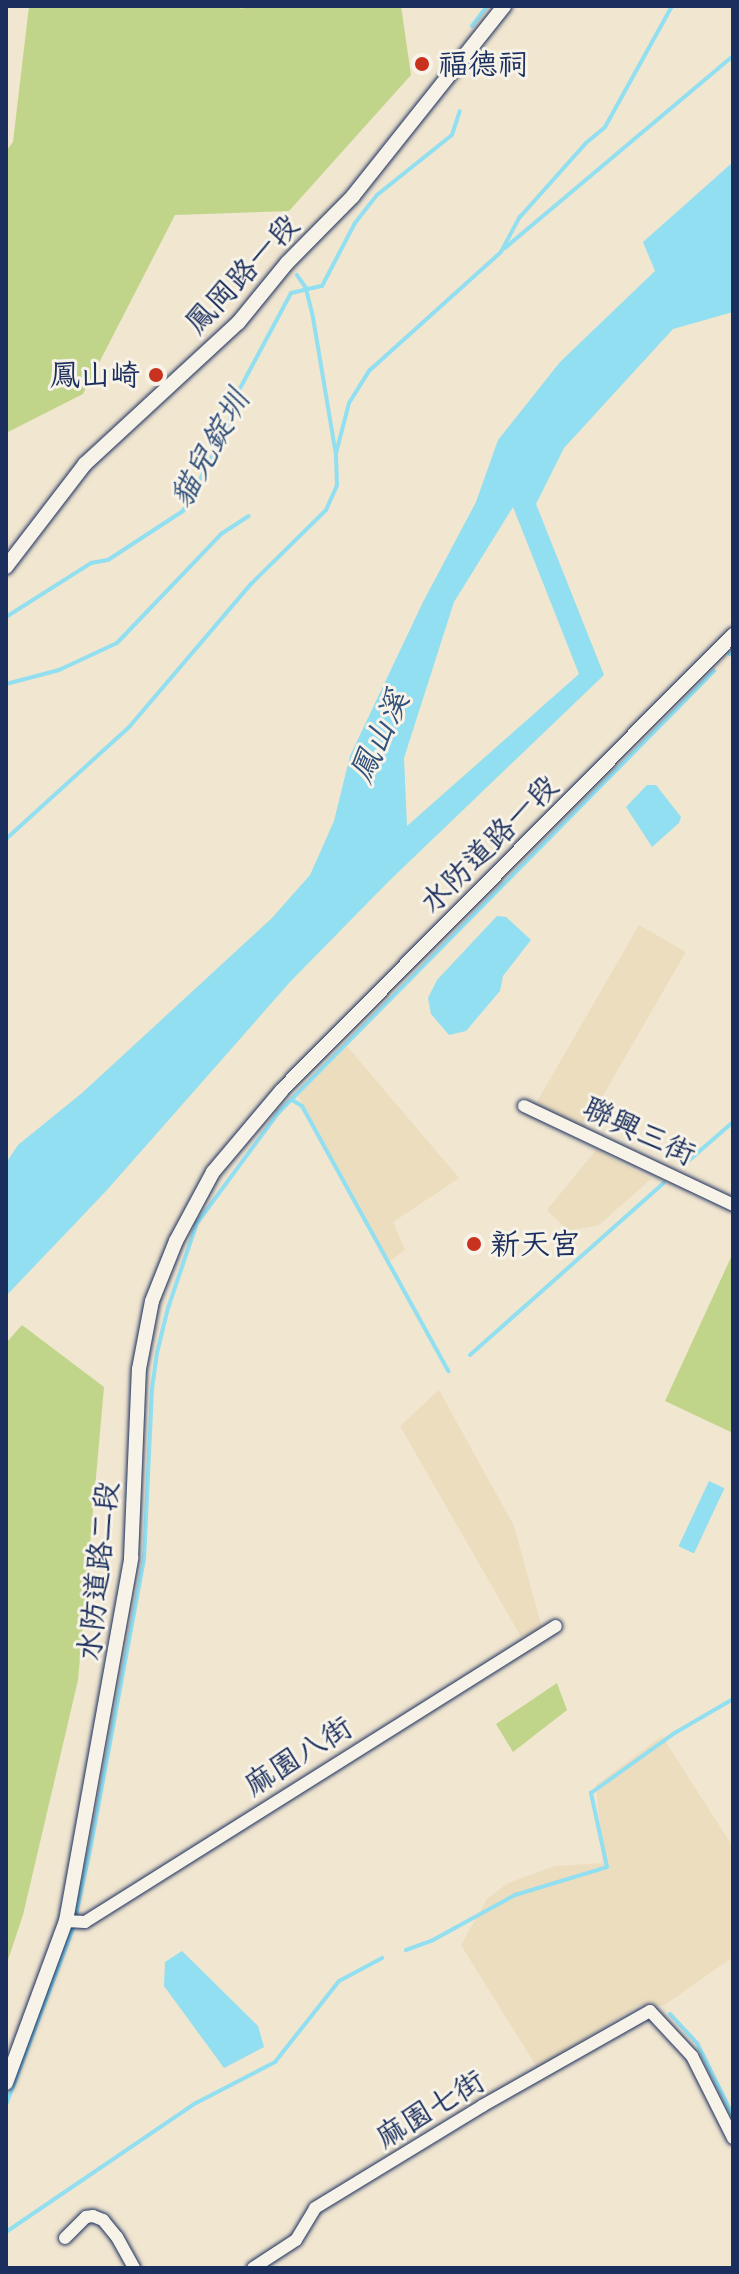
<!DOCTYPE html>
<meta charset="utf-8">
<style>
body{margin:0}
#map{position:relative;width:739px;height:2274px;overflow:hidden;background:#f1e6d0;font-family:Sriracha,"LXGW WenKai TC",sans-serif}
div>[style]{position:absolute}
.built>*{inset:0;background:#ecddbf;transform-origin:0 0}
.green>*{inset:0;background:#c0d58a}
.water>*{inset:0;background:#91dff0;transform-origin:0 0}
.stream>*{height:4px;margin:-2px;padding:0 2px;transform-origin:2px;border-radius:2px;background:#91dff0}
.roads{filter:drop-shadow(0 0 2px #1b2f5e) drop-shadow(0 0 2px #1b2f5e)}
.minor>*{height:12px;margin:-6px;padding:0 6px;transform-origin:6px;border-radius:6px;background:#f7f3e8}
.tertiary>*{height:14px;margin:-7px;padding:0 7px;transform-origin:7px;border-radius:7px;background:#f7f3e8}
.dots>*{width:22px;height:22px;translate:-50% -50%;box-sizing:border-box;border:4px solid #f7f3e8;border-radius:50%}
span{translate:-50% -50%;white-space:nowrap;text-align:center;line-height:1.15;-webkit-text-stroke:6px #f7f3e8;paint-order:stroke}
.poi-label{font-size:30px;color:#1b2f5e}
.left{translate:0 -50%;text-align:left}
.right{translate:-100% -50%;text-align:right}
.street-label{font-size:30px;color:#1b2f5e}
.water-label{font-size:32px;color:#33527b;font-style:italic}
.frame{position:absolute;inset:0;border:8px solid #1b2f5e;pointer-events:none}
</style>
<div id="map">
<div class="built">
<div style="left:639px;top:925px;width:54px;height:208px;rotate:30deg"></div>
<div style="clip-path:polygon(347px 1046px,459px 1178px,393px 1222px,405px 1250px,389px 1262px,297px 1095px)"></div>
<div style="clip-path:polygon(596px 1150px,651px 1179px,599px 1225px,568px 1231px,547px 1210px)"></div>
<div style="clip-path:polygon(439px 1390px,514px 1526px,542px 1628px,521px 1637px,400px 1426px)"></div>
<div style="clip-path:polygon(662px 1736px,733px 1847px,733px 1957px,663px 2006px,639px 2005px,538px 2069px,461px 1945px,487px 1899px,508px 1883px,555px 1866px,603px 1863px,596px 1785px)"></div>
</div>
<div class="green">
<div style="clip-path:polygon(29px 6px,239px 6px,241px 9px,249px 6px,401px 6px,411px 75px,289px 211px,175px 215px,83px 394px,6px 433px,6px 151px,13px 142px)"></div>
<div style="clip-path:polygon(733px 1253px,733px 1433px,665px 1401px)"></div>
<div style="clip-path:polygon(22px 1325px,104px 1387px,78px 1680px,23px 1915px,6px 1966px,6px 1343px)"></div>
<div style="clip-path:polygon(557px 1683px,567px 1710px,513px 1752px,496px 1724px)"></div>
</div>
<div class="water">
<div style="clip-path:polygon(evenodd,733px 162px,733px 312px,673px 329px,564px 448px,536px 504px,604px 675px,388px 882px,290px 982px,107px 1190px,6px 1296px,6px 1163px,18px 1145px,82px 1093px,272px 918px,310px 875px,334px 821px,350px 756px,423px 602px,476px 502px,498px 440px,560px 362px,655px 271px,643px 242px,733px 162px,513px 507px,579px 674px,407px 826px,404px 758px,454px 602px,513px 507px)"></div>
<div style="clip-path:polygon(647px 785px,656px 785px,681px 817px,679px 823px,652px 847px,626px 807px)"></div>
<div style="clip-path:polygon(497px 916px,506px 917px,531px 940px,503px 976px,500px 991px,466px 1031px,449px 1035px,431px 1014px,428px 998px,437px 980px)"></div>
<div style="left:709px;top:1481px;width:17px;height:72px;rotate:25deg"></div>
<div style="clip-path:polygon(182px 1951px,258px 2026px,264px 2047px,224px 2068px,164px 1986px,165px 1962px)"></div>
</div>
<div class="stream">
<div style="left:472px;top:26px;width:25px;rotate:-53deg"></div>
<div style="left:505px;top:248px;width:298px;rotate:-40.1deg"></div>
<div style="left:336px;top:453px;width:52px;rotate:-75.4deg"></div>
<div style="left:349px;top:403px;width:39px;rotate:-58deg"></div>
<div style="left:370px;top:370px;width:176px;rotate:-42deg"></div>
<div style="left:501px;top:252px;width:40px;rotate:-62deg"></div>
<div style="left:520px;top:217px;width:99px;rotate:-48.3deg"></div>
<div style="left:586px;top:143px;width:25px;rotate:-40deg"></div>
<div style="left:605px;top:127px;width:138px;rotate:-61deg"></div>
<div style="left:6px;top:617px;width:101px;rotate:-32.4deg"></div>
<div style="left:91px;top:563px;width:17px;rotate:-10deg"></div>
<div style="left:108px;top:560px;width:90px;rotate:-33.2deg"></div>
<div style="left:183px;top:511px;width:93px;rotate:-61.8deg"></div>
<div style="left:227px;top:429px;width:39px;rotate:-73deg"></div>
<div style="left:238px;top:392px;width:112px;rotate:-61.8deg"></div>
<div style="left:291px;top:293px;width:32px;rotate:-13deg"></div>
<div style="left:322px;top:286px;width:71px;rotate:-62.4deg"></div>
<div style="left:355px;top:223px;width:36px;rotate:-52deg"></div>
<div style="left:377px;top:195px;width:96px;rotate:-38.7deg"></div>
<div style="left:452px;top:135px;width:25px;rotate:-72deg"></div>
<div style="left:730px;top:654px;width:4px;rotate:-45deg"></div>
<div style="left:6px;top:684px;width:55px;rotate:-14.8deg"></div>
<div style="left:59px;top:670px;width:64px;rotate:-25deg"></div>
<div style="left:117px;top:643px;width:151px;rotate:-46.3deg"></div>
<div style="left:221px;top:534px;width:33px;rotate:-33deg"></div>
<div style="left:6px;top:839px;width:168px;rotate:-42.3deg"></div>
<div style="left:130px;top:726px;width:187px;rotate:-49.6deg"></div>
<div style="left:251px;top:584px;width:105px;rotate:-44.6deg"></div>
<div style="left:326px;top:510px;width:27px;rotate:-66deg"></div>
<div style="left:337px;top:485px;width:30px;rotate:-92deg"></div>
<div style="left:336px;top:455px;width:140px;rotate:-99.5deg"></div>
<div style="left:313px;top:317px;width:30px;rotate:-104deg"></div>
<div style="left:306px;top:288px;width:16px;rotate:-125deg"></div>
<div style="left:292px;top:1100px;width:12px;rotate:31deg"></div>
<div style="left:302px;top:1106px;width:303px;rotate:61.1deg"></div>
<div style="left:687px;top:1162px;width:61px;rotate:-41deg"></div>
<div style="left:470px;top:1355px;width:259px;rotate:-41.6deg"></div>
<div style="left:406px;top:1950px;width:29px;rotate:-20deg"></div>
<div style="left:433px;top:1940px;width:94px;rotate:-28.8deg"></div>
<div style="left:515px;top:1895px;width:96px;rotate:-16.9deg"></div>
<div style="left:607px;top:1867px;width:76px;rotate:-102.2deg"></div>
<div style="left:591px;top:1793px;width:101px;rotate:-35.7deg"></div>
<div style="left:673px;top:1734px;width:69px;rotate:-30.3deg"></div>
<div style="left:670px;top:2014px;width:40px;rotate:47deg"></div>
<div style="left:697px;top:2043px;width:81px;rotate:63.7deg"></div>
<div style="left:6px;top:2105px;width:188px;rotate:-69.2deg"></div>
<div style="left:73px;top:1929px;width:86px;rotate:-77.9deg"></div>
<div style="left:91px;top:1845px;width:290px;rotate:-79.5deg"></div>
<div style="left:144px;top:1560px;width:171px;rotate:-87.3deg"></div>
<div style="left:152px;top:1389px;width:36px;rotate:-82deg"></div>
<div style="left:157px;top:1353px;width:46px;rotate:-76.3deg"></div>
<div style="left:168px;top:1308px;width:90px;rotate:-71.2deg"></div>
<div style="left:197px;top:1223px;width:137px;rotate:-53.6deg"></div>
<div style="left:278px;top:1113px;width:621px;rotate:-45.39deg"></div>
<div style="left:6px;top:2232px;width:230px;rotate:-34.2deg"></div>
<div style="left:196px;top:2103px;width:89px;rotate:-27.4deg"></div>
<div style="left:275px;top:2062px;width:103px;rotate:-51.7deg"></div>
<div style="left:339px;top:1981px;width:49px;rotate:-28.1deg"></div>
</div>
<div class="roads">
<div class="minor">
<div style="left:524px;top:1106px;width:231px;rotate:25.3deg"></div>
<div style="left:66px;top:1921px;width:19px;rotate:3deg"></div>
<div style="left:85px;top:1922px;width:556px;rotate:-32.15deg"></div>
<div style="left:65px;top:2238px;width:30px;rotate:-45deg"></div>
<div style="left:86px;top:2217px;width:7px;rotate:-8deg"></div>
<div style="left:93px;top:2216px;width:11px;rotate:22deg"></div>
<div style="left:103px;top:2220px;width:22px;rotate:51deg"></div>
<div style="left:117px;top:2237px;width:35px;rotate:61deg"></div>
<div style="left:253px;top:2268px;width:51px;rotate:-33.1deg"></div>
<div style="left:296px;top:2240px;width:37px;rotate:-59deg"></div>
<div style="left:315px;top:2208px;width:196px;rotate:-31.4deg"></div>
<div style="left:482px;top:2106px;width:193px;rotate:-29.5deg"></div>
<div style="left:650px;top:2011px;width:62px;rotate:47deg"></div>
<div style="left:692px;top:2056px;width:92px;rotate:63.4deg"></div>
</div>
<div class="tertiary">
<div style="left:6px;top:567px;width:130px;rotate:-52.5deg"></div>
<div style="left:85px;top:464px;width:208px;rotate:-42.7deg"></div>
<div style="left:238px;top:323px;width:77px;rotate:-50.8deg"></div>
<div style="left:287px;top:263px;width:94px;rotate:-45.4deg"></div>
<div style="left:353px;top:196px;width:243px;rotate:-51.5deg"></div>
<div style="left:6px;top:2083px;width:173px;rotate:-69.7deg"></div>
<div style="left:66px;top:1921px;width:369px;rotate:-79.8deg"></div>
<div style="left:131px;top:1558px;width:189px;rotate:-87.6deg"></div>
<div style="left:139px;top:1369px;width:69px;rotate:-79.2deg"></div>
<div style="left:152px;top:1301px;width:65px;rotate:-68.2deg"></div>
<div style="left:176px;top:1241px;width:78px;rotate:-61.8deg"></div>
<div style="left:213px;top:1172px;width:107px;rotate:-49.9deg"></div>
<div style="left:282px;top:1090px;width:641px;rotate:-45.25deg"></div>
</div>
</div>
<div class="dots">
<div style="left:422px;top:64px;background:#c8321e"></div>
<div style="left:156px;top:375px;background:#c8321e"></div>
<div style="left:474px;top:1244px;background:#c8321e"></div>
</div>
<div class="poi-label">
<span class="left" style="left:438px;top:64px">福德祠</span>
<span class="right" style="left:140px;top:375px">鳳山崎</span>
<span class="left" style="left:490px;top:1244px">新天宫</span>
</div>
<div class="street-label">
<span style="left:242px;top:274px;rotate:-47deg">鳳岡路一段</span>
<span style="left:489px;top:844px;rotate:-45deg">水防道路一段</span>
<span style="left:639px;top:1131px;rotate:25deg">聯興三街</span>
<span style="left:98px;top:1571px;rotate:-84deg">水防道路二段</span>
<span style="left:298px;top:1756px;rotate:-32deg">麻園八街</span>
<span style="left:430px;top:2109px;rotate:-31deg">麻園七街</span>
</div>
<div class="water-label">
<span style="left:210px;top:449px;rotate:-61deg">貓兒錠圳</span>
<span style="left:380px;top:737px;rotate:-65deg">鳳山溪</span>
</div>
<div class="frame"></div>
</div>
